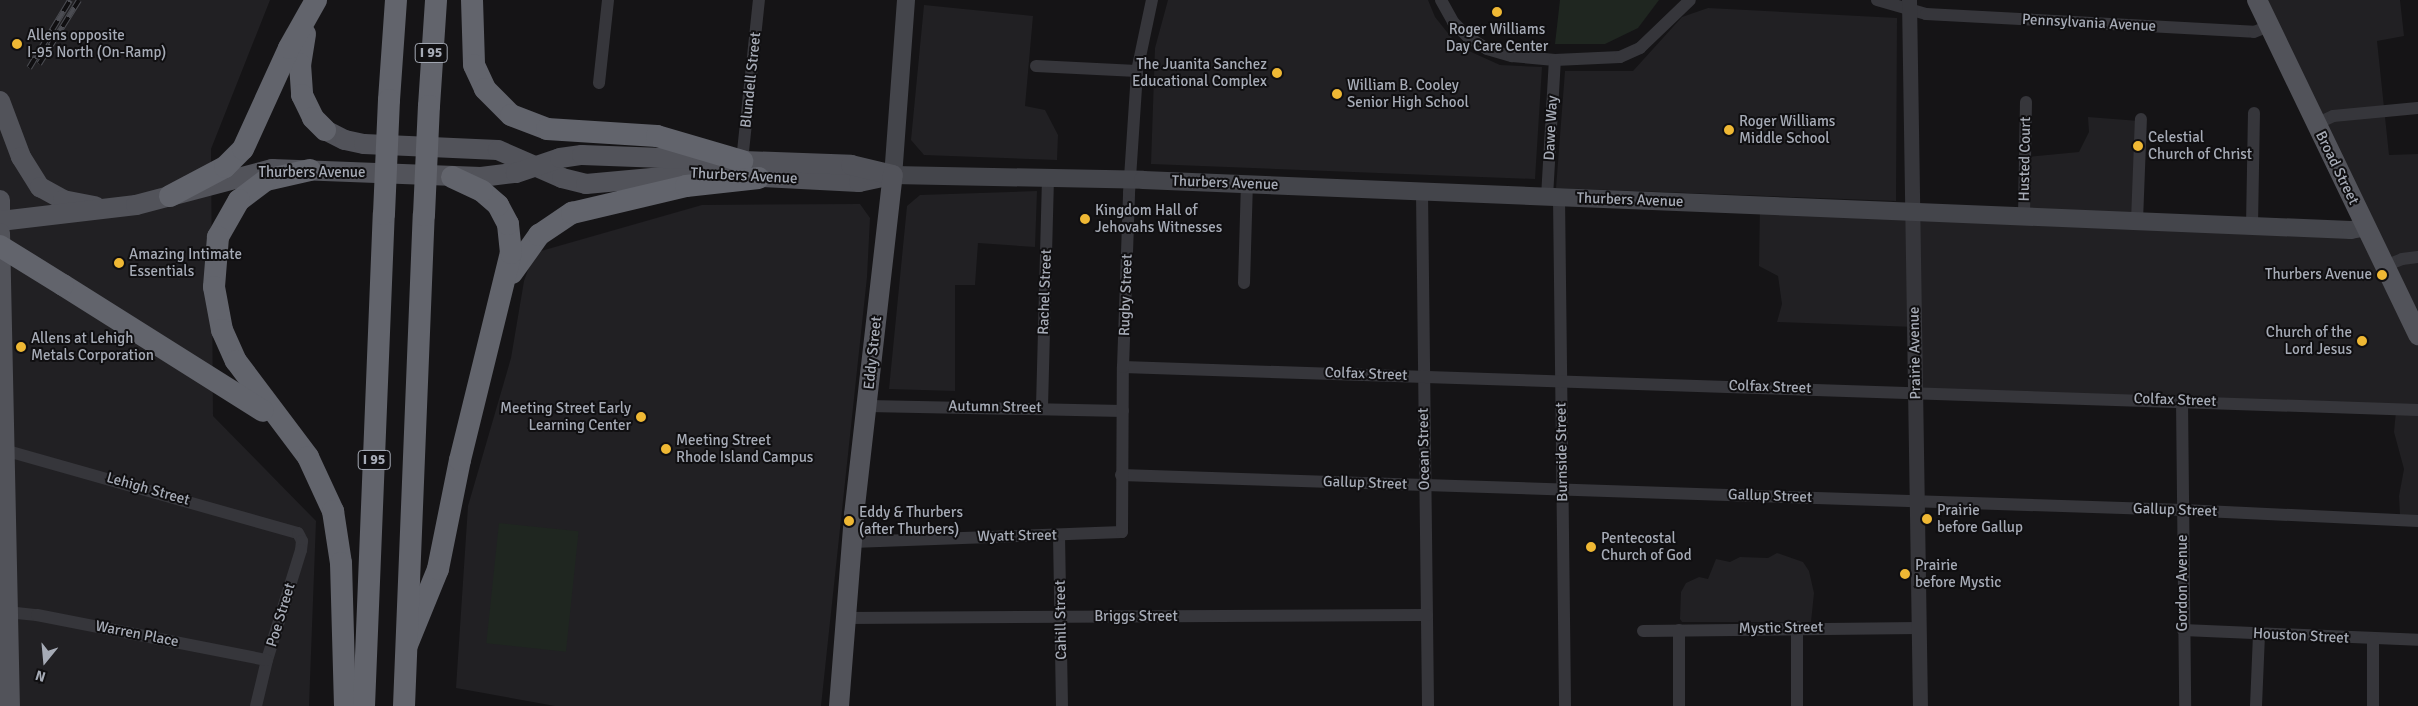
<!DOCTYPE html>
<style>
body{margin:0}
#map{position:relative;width:2418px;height:706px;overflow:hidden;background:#151416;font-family:Signika,sans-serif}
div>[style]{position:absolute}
.built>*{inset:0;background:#212023}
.green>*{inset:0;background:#1f2620;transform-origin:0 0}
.minor>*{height:12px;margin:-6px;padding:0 6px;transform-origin:6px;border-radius:6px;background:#36363b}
.tertiary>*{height:15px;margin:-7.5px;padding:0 7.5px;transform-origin:7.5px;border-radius:7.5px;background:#36363b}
.secondary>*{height:18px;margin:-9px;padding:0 9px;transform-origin:9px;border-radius:9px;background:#44454b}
.primary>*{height:20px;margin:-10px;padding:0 10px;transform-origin:10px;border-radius:10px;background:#52535a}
.motorway>*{height:22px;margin:-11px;padding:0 11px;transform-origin:11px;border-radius:11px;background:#62646c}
.rail>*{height:5.5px;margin-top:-2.75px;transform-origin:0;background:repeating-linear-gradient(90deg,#100f11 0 11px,#4b4c52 0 22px);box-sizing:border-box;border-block:1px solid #4b4c52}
.motorway-bridge>*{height:22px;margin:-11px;padding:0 11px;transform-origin:11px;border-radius:11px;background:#62646c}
.dots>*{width:14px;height:14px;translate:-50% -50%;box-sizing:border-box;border:2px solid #100f11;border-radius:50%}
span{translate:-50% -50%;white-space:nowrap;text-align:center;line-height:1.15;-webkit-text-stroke:4px #100f11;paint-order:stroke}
.shield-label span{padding:1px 4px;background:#100f11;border:1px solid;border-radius:4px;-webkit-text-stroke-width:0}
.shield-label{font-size:14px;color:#a6abb6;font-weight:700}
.street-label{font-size:15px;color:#a6abb6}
.poi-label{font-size:15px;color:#a6abb6}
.left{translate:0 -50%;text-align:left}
.right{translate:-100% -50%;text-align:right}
.north{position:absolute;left:20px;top:636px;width:50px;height:50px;-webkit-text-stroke:4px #100f11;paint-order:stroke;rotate:197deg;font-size:14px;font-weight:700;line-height:20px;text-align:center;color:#a6abb6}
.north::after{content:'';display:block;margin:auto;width:18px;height:22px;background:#a6abb6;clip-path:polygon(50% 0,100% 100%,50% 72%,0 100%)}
</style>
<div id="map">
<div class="built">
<div style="clip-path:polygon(0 0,270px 0,211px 149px,213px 416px,316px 521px,309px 706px,0 706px)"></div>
<div style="clip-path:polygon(1168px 0,1428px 0,1435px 17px,1451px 37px,1469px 51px,1500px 65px,1542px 67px,1535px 179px,1151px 164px,1155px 48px)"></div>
<div style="clip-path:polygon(2266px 0,2400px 0,2404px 36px,2377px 41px,2389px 155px,2418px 154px,2418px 519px,2400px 515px,2399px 496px,2404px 469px,2394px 432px,2396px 411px,1918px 392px,1915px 327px,1777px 322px,1782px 304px,1778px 276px,1759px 266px,1760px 205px,2020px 213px,2028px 157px,2079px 152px,2089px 132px,2088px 117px,2139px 121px,2136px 215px,2370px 229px)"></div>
<div style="clip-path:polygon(924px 5px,1033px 16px,1025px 106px,1045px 110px,1058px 135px,1057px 160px,924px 155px,911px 140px)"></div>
<div style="clip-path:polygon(1708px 8px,1897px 18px,1896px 201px,1556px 188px,1565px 71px,1633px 71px,1682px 17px)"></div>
<div style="clip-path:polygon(1037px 191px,1035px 247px,978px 243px,975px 285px,955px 285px,955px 391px,889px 389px,907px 206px,920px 195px)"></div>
<div style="clip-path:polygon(860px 204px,870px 218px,867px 277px,821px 706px,555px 706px,456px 688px,468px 506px,511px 358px,524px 281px,534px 253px,702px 205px)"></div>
<div style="clip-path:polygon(1777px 553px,1803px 562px,1809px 571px,1814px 593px,1811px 622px,1682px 622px,1680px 619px,1681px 592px,1686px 583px,1699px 577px,1708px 579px,1716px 559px,1730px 562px,1740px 557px,1768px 558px)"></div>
</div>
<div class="green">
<div style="clip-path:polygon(1560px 0,1659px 0,1638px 28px,1605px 44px,1555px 44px)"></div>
<div style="left:499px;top:523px;width:80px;height:121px;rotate:6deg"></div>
</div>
<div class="minor">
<div style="left:1441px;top:0;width:25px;rotate:61deg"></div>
<div style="left:1453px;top:22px;width:21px;rotate:45deg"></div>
<div style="left:1468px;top:37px;width:22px;rotate:32deg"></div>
<div style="left:1487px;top:49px;width:26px;rotate:16deg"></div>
<div style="left:1512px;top:56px;width:43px;rotate:5.3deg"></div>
<div style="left:1555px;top:60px;width:65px;rotate:-2.6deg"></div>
<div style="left:1620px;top:57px;width:22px;rotate:-24deg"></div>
<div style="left:1640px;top:48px;width:69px;rotate:-43.8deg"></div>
<div style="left:1877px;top:0;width:51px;rotate:15.9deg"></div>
<div style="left:1926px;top:14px;width:328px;rotate:3.1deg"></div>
<div style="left:2254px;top:32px;width:16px;rotate:-22deg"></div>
<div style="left:1036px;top:66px;width:101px;rotate:2.8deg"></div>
<div style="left:599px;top:83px;width:83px;rotate:-83.8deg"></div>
<div style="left:2316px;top:124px;width:19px;rotate:-25deg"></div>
<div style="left:2333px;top:116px;width:85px;rotate:-5.4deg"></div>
<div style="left:742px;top:161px;width:162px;rotate:-84deg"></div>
<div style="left:1422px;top:192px;width:514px;rotate:89.33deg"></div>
<div style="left:1547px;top:197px;width:137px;rotate:-86.7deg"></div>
<div style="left:1559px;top:197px;width:509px;rotate:89.32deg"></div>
<div style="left:2024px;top:216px;width:114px;rotate:-89deg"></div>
<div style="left:2137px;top:221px;width:102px;rotate:-87.8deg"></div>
<div style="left:2252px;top:226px;width:113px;rotate:-89deg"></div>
<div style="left:2385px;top:266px;width:18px;rotate:-22deg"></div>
<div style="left:2402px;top:259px;width:16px;rotate:-7deg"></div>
<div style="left:1244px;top:283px;width:99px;rotate:-88.3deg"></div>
<div style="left:1123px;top:367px;width:1296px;rotate:1.9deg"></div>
<div style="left:2182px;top:400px;width:306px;rotate:89.4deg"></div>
<div style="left:868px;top:406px;width:255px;rotate:1.1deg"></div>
<div style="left:1042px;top:407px;width:230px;rotate:-88.5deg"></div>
<div style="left:4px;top:450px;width:305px;rotate:15.8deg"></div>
<div style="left:298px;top:533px;width:9px;rotate:63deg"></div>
<div style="left:302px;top:541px;width:9px;rotate:96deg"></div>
<div style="left:301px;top:550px;width:115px;rotate:107.2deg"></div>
<div style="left:267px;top:660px;width:47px;rotate:103.4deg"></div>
<div style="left:1121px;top:475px;width:1063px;rotate:1.89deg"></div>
<div style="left:2183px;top:510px;width:235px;rotate:2.7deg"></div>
<div style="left:1059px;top:535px;width:171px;rotate:89deg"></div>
<div style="left:852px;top:542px;width:270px;rotate:-2.1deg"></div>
<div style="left:1122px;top:532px;width:165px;rotate:-89.7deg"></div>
<div style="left:1123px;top:367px;width:174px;rotate:-88deg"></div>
<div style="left:1129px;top:193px;width:122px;rotate:-86.2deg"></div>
<div style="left:1137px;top:71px;width:73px;rotate:-78.1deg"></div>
<div style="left:7px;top:612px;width:30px;rotate:6deg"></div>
<div style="left:37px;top:615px;width:234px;rotate:11.1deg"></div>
<div style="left:845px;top:618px;width:582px;rotate:-0.3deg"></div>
<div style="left:1797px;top:627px;width:79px;rotate:90deg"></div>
<div style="left:2183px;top:630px;width:235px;rotate:2.4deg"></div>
<div style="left:1643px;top:631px;width:276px;rotate:-0.6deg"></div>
<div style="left:1679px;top:706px;width:76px;rotate:-90deg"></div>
<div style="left:2256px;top:706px;width:72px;rotate:-87.6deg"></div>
<div style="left:2373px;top:706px;width:67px;rotate:-90deg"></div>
</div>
<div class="tertiary">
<div style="left:1909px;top:0;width:706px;rotate:89.11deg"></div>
</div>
<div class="secondary">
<div style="left:906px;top:0;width:175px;rotate:94.2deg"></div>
<div style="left:893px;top:175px;width:250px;rotate:1.1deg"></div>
<div style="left:1143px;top:180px;width:1209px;rotate:2.37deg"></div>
<div style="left:2351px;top:230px;width:15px;rotate:-11deg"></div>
</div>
<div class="primary">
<div style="left:2257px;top:0;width:372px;rotate:64.3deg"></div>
<div style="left:0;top:101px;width:60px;rotate:69.4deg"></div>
<div style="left:21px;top:157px;width:36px;rotate:58deg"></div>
<div style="left:40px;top:187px;width:26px;rotate:29deg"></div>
<div style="left:63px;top:200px;width:33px;rotate:11deg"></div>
<div style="left:325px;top:130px;width:22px;rotate:27deg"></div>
<div style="left:345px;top:140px;width:19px;rotate:12deg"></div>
<div style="left:364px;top:144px;width:134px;rotate:2.6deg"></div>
<div style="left:498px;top:150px;width:70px;rotate:23.6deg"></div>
<div style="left:562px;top:178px;width:25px;rotate:14deg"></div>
<div style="left:586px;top:184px;width:121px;rotate:-5.2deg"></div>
<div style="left:743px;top:176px;width:116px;rotate:3deg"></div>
<div style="left:859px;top:182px;width:30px;rotate:-12deg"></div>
<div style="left:0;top:200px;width:12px;rotate:90deg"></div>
<div style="left:0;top:221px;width:137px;rotate:-6.7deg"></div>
<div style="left:136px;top:205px;width:141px;rotate:-14.8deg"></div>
<div style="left:272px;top:169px;width:209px;rotate:2.2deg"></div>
<div style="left:481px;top:177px;width:35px;rotate:-7deg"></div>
<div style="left:516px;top:173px;width:46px;rotate:-18.8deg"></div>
<div style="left:560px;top:158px;width:22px;rotate:-8deg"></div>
<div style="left:582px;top:155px;width:269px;rotate:2.1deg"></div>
<div style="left:851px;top:165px;width:43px;rotate:13.4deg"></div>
<div style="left:0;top:233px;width:473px;rotate:88.8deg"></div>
<div style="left:839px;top:706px;width:192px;rotate:-85.5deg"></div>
<div style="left:854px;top:515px;width:342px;rotate:-83.5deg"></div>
</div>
<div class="motorway">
<div style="left:472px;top:0;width:65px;rotate:88.2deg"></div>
<div style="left:474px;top:65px;width:26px;rotate:65deg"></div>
<div style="left:485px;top:89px;width:37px;rotate:45deg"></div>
<div style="left:511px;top:115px;width:39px;rotate:21deg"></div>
<div style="left:547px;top:129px;width:110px;rotate:3.6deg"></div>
<div style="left:657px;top:136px;width:89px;rotate:16.4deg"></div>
<div style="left:305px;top:34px;width:30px;rotate:99deg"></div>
<div style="left:300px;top:64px;width:31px;rotate:86deg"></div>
<div style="left:302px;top:95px;width:25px;rotate:64deg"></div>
<div style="left:313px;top:118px;width:17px;rotate:45deg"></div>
<div style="left:389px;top:100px;width:100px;rotate:-86deg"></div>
<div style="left:429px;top:106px;width:106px;rotate:-86.2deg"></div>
<div style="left:310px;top:170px;width:45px;rotate:167.2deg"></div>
<div style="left:266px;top:180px;width:34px;rotate:143deg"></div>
<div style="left:239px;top:200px;width:43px;rotate:119.6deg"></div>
<div style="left:218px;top:237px;width:50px;rotate:94.6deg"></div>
<div style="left:214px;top:287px;width:44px;rotate:79.5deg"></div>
<div style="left:222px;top:330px;width:34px;rotate:66deg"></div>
<div style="left:236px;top:361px;width:120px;rotate:53.1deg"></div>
<div style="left:308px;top:457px;width:60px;rotate:65.2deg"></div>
<div style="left:333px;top:511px;width:53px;rotate:81.3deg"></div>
<div style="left:341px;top:563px;width:143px;rotate:88.4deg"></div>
<div style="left:170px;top:196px;width:62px;rotate:-27.8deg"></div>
<div style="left:225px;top:167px;width:25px;rotate:-45deg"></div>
<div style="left:243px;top:149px;width:111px;rotate:-65.5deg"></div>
<div style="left:289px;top:48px;width:55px;rotate:-60.6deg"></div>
<div style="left:512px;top:273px;width:47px;rotate:-54.6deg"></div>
<div style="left:539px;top:235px;width:40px;rotate:-34deg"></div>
<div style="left:572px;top:213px;width:117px;rotate:-13.3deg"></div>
<div style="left:686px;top:186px;width:73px;rotate:-6.3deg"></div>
<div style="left:63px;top:285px;width:236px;rotate:32.2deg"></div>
<div style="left:407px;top:645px;width:82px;rotate:-67.8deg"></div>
<div style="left:438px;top:569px;width:111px;rotate:-78.6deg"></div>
<div style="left:460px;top:460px;width:213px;rotate:-76.2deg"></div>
<div style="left:511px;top:253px;width:29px;rotate:-96deg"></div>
<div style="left:508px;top:224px;width:21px;rotate:-118deg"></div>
<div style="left:498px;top:205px;width:21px;rotate:-139deg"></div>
<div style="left:482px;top:191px;width:33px;rotate:-155deg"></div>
<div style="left:364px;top:706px;width:492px;rotate:-87.7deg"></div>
<div style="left:404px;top:706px;width:491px;rotate:-87.7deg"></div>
</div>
<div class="rail">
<div style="left:39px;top:64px;width:75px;rotate:-58deg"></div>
<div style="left:29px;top:68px;width:79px;rotate:-58.9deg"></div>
</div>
<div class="motorway-bridge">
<div style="left:384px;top:214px;width:114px;rotate:-87.5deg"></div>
<div style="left:424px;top:215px;width:109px;rotate:-87.4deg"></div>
<div style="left:0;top:246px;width:74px;rotate:31.8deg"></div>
</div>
<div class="dots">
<div style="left:1497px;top:12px;background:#efb834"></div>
<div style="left:17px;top:44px;background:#efb834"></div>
<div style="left:1277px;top:73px;background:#efb834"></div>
<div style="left:1337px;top:94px;background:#efb834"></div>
<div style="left:1729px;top:130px;background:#efb834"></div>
<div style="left:2138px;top:146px;background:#efb834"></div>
<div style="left:1085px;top:219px;background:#efb834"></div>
<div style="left:119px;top:263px;background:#efb834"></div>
<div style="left:2382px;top:275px;background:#efb834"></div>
<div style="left:2362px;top:341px;background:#efb834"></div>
<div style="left:21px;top:347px;background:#efb834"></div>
<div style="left:641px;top:417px;background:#efb834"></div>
<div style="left:666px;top:449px;background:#efb834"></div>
<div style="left:1927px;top:519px;background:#efb834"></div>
<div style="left:849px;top:521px;background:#efb834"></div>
<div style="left:1591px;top:547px;background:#efb834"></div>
<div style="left:1905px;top:574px;background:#efb834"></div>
</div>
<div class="shield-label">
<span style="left:431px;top:53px">I 95</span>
<span style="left:374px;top:460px">I 95</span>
</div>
<div class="street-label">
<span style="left:2089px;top:23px;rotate:3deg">Pennsylvania Avenue</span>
<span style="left:751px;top:80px;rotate:-84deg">Blundell Street</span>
<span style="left:1551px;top:128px;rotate:-87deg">Dawe Way</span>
<span style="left:2025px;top:159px;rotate:-89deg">Husted Court</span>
<span style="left:2337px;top:168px;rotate:64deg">Broad Street</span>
<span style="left:312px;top:173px">Thurbers Avenue</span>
<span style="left:744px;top:176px;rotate:3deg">Thurbers Avenue</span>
<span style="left:1225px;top:183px;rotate:2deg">Thurbers Avenue</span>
<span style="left:1630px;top:200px;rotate:2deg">Thurbers Avenue</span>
<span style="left:1045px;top:292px;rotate:-88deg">Rachel Street</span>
<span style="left:1126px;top:295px;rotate:-88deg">Rugby Street</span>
<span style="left:873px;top:353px;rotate:-84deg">Eddy Street</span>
<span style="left:1915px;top:353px;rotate:-91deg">Prairie Avenue</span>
<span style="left:1366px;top:374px;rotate:2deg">Colfax Street</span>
<span style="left:1770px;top:387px;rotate:2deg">Colfax Street</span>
<span style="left:2175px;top:400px;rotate:2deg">Colfax Street</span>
<span style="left:995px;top:407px;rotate:1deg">Autumn Street</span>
<span style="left:1424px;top:449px;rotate:-91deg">Ocean Street</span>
<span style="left:1562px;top:452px;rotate:-91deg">Burnside Street</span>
<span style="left:1365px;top:483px;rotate:2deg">Gallup Street</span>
<span style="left:148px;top:489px;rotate:16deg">Lehigh Street</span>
<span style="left:1770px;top:496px;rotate:2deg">Gallup Street</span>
<span style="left:2175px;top:510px;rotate:2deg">Gallup Street</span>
<span style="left:1017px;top:536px;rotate:-1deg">Wyatt Street</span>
<span style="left:2183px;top:583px;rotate:-90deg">Gordon Avenue</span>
<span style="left:281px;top:615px;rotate:-73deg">Poe Street</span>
<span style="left:1136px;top:617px">Briggs Street</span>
<span style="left:1061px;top:620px;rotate:-91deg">Cahill Street</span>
<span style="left:1781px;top:628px;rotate:-1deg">Mystic Street</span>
<span style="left:137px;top:634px;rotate:11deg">Warren Place</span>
<span style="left:2301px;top:636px;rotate:3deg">Houston Street</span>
</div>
<div class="poi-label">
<span style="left:1497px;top:38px">Roger Williams<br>Day Care Center</span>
<span class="left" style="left:27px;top:44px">Allens opposite<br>I-95 North (On-Ramp)</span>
<span class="right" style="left:1267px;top:73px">The Juanita Sanchez<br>Educational Complex</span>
<span class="left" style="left:1347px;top:94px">William B. Cooley<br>Senior High School</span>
<span class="left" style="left:1739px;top:130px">Roger Williams<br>Middle School</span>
<span class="left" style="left:2148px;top:146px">Celestial<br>Church of Christ</span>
<span class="left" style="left:1095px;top:219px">Kingdom Hall of<br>Jehovahs Witnesses</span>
<span class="left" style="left:129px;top:263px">Amazing Intimate<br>Essentials</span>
<span class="right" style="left:2372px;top:275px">Thurbers Avenue</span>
<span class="right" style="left:2352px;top:341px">Church of the<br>Lord Jesus</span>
<span class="left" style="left:31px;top:347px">Allens at Lehigh<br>Metals Corporation</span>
<span class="right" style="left:631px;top:417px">Meeting Street Early<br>Learning Center</span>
<span class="left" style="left:676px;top:449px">Meeting Street<br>Rhode Island Campus</span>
<span class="left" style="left:1937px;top:519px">Prairie<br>before Gallup</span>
<span class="left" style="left:859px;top:521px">Eddy &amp; Thurbers<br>(after Thurbers)</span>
<span class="left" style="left:1601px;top:547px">Pentecostal<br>Church of God</span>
<span class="left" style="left:1915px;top:574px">Prairie<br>before Mystic</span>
</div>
<div class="north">N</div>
</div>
